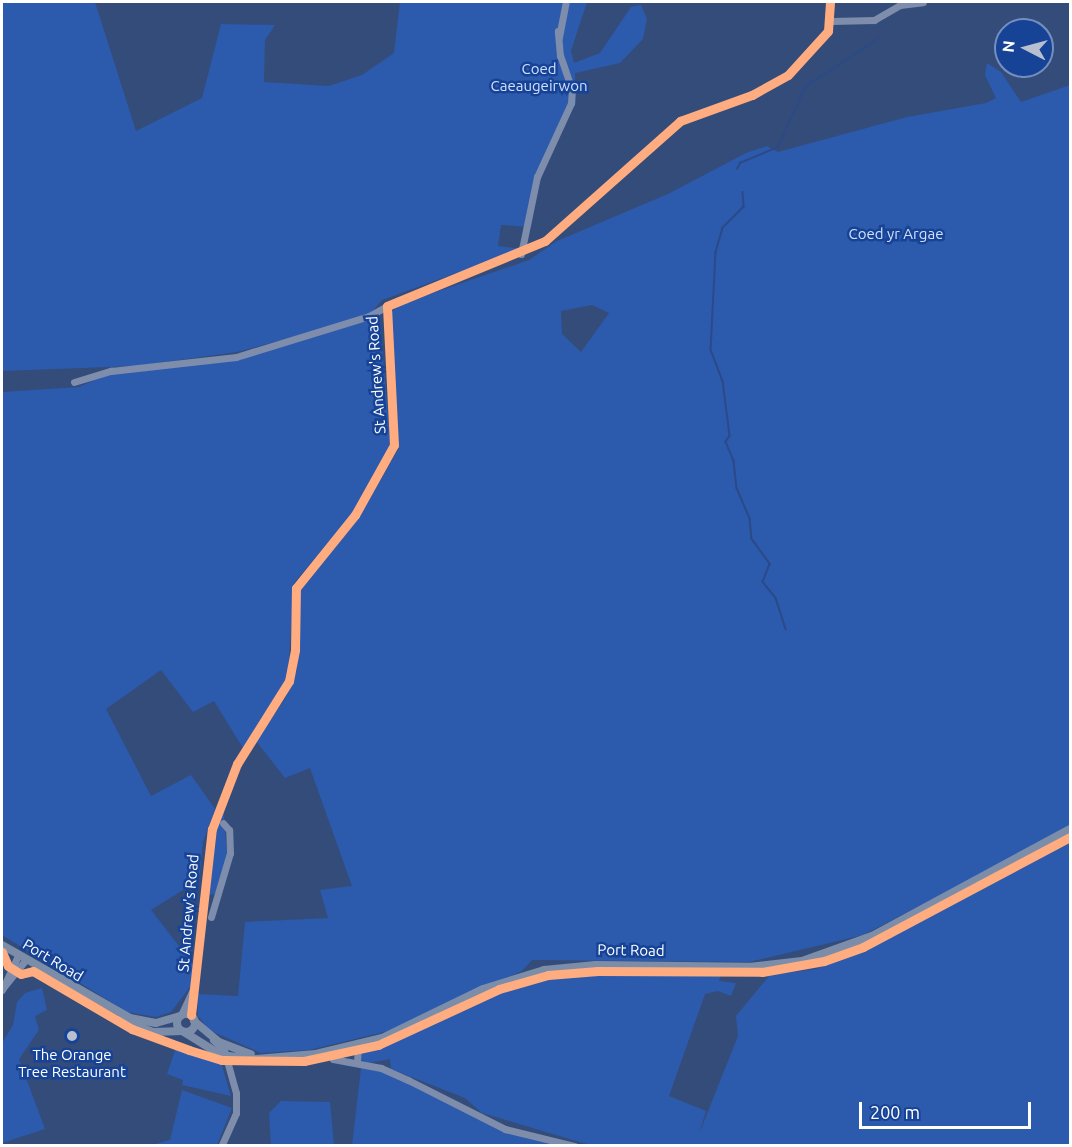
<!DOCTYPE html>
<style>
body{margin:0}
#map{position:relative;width:1072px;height:1147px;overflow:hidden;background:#344c79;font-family:Ubuntu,sans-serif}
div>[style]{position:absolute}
.green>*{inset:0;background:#2c5aad}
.stream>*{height:1.5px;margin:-0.75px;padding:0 0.75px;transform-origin:0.75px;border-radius:0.75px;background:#2b4a87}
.minor>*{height:7px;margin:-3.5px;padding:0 3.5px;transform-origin:3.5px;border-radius:3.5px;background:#7d8dab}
.major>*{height:8px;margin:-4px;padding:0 4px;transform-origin:4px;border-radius:4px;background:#7c8da9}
.major>.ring{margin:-4px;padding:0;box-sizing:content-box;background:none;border:8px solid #7c8da9;border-radius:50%}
.cycleway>*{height:9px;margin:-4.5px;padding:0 4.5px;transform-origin:4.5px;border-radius:4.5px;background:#ffac80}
.dots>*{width:16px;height:16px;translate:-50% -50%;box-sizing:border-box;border:3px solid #174396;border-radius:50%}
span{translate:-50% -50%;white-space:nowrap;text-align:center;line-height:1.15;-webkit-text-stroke:5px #174396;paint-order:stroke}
.park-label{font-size:15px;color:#d1e0fc}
.street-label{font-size:15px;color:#fff}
.poi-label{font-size:15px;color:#fff}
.frame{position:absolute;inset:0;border:3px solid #fff;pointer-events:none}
.north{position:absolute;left:994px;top:18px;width:60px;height:60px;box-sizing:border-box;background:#174396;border:2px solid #748ec0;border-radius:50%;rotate:276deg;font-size:16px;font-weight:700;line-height:24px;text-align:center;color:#fff}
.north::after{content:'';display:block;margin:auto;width:21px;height:27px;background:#b8c0d0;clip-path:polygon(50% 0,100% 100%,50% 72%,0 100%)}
.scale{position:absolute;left:859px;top:1102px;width:172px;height:27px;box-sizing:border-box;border:3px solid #fff;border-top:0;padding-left:8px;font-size:18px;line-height:21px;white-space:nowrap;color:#fff;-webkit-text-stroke:4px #174396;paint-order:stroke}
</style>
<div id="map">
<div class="green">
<div style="clip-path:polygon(2px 2px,95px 2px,136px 131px,202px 98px,221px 24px,275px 25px,265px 40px,264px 82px,329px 86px,362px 75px,394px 53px,400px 2px,587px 2px,571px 51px,574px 63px,600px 53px,631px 7px,641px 5px,647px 19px,643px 39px,620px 63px,575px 73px,576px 103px,542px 167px,531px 227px,501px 225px,498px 246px,523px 249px,382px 300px,372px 312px,323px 329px,237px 352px,136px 366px,2px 371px)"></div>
<div style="clip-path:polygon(evenodd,987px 63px,1001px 72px,1021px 102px,1070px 85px,1070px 1145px,590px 1145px,482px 1113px,465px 1098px,391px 1069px,390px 1059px,368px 1063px,360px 1059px,361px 1052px,518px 982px,598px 973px,721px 975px,719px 981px,736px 983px,731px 996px,718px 991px,705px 994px,669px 1096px,706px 1111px,699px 1134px,738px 1036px,736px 1016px,770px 975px,816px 969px,855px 955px,1002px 879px,995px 867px,863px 935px,749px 962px,532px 960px,522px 971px,388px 1031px,309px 1050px,261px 1053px,209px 1030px,198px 1016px,197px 997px,199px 994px,238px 996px,245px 922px,328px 918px,320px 890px,352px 886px,310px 768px,285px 778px,256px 741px,285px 699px,297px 670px,298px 595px,303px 582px,366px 506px,399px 448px,390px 315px,398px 305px,529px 260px,557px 241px,668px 194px,746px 153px,767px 146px,778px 152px,907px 117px,986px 103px,996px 98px,985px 75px,987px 63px,592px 305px,609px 313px,581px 352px,562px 334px,561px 311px,592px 305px)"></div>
<div style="clip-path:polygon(379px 314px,391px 447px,356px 509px,294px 583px,288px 676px,243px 748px,214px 701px,193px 712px,161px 670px,106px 709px,151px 796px,191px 775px,215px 809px,203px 842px,199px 880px,151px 910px,196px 968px,194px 982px,171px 1012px,156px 1017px,127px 1012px,2px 935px,2px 392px,79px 387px,108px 374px,235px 358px)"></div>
<div style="clip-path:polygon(223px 804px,227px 856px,215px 894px,209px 895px,211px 858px)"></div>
<div style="clip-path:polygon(42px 988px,47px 1010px,35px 1016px,39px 1030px,19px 1059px,45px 1129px,2px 1143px,2px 1043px,13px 1025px,17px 1002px,25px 993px)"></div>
<div style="clip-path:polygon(126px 1029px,221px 1062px,231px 1096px,182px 1085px,183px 1080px,167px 1074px,175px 1050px)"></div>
<div style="clip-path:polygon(361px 1068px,385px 1072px,485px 1122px,526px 1138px,564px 1146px,352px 1146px)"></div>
<div style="clip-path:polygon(182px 1090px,232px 1108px,217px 1145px,148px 1146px,170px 1140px)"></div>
<div style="clip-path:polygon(281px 1101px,330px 1102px,334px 1145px,271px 1145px,269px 1113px)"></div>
</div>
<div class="stream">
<div style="left:737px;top:169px;width:7px;rotate:-63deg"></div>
<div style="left:740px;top:163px;width:41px;rotate:-22.8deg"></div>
<div style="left:778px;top:147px;width:67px;rotate:-65.3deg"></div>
<div style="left:806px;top:86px;width:86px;rotate:-33.1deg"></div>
<div style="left:743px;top:192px;width:15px;rotate:86deg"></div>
<div style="left:744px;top:207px;width:30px;rotate:135deg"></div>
<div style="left:723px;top:228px;width:25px;rotate:106deg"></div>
<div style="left:716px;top:252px;width:98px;rotate:92.9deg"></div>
<div style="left:711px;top:350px;width:33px;rotate:69deg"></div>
<div style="left:723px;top:381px;width:55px;rotate:82.7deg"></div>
<div style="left:730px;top:436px;width:7px;rotate:124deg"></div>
<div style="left:726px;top:442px;width:21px;rotate:67deg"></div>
<div style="left:734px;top:461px;width:27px;rotate:84deg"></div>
<div style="left:737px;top:488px;width:33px;rotate:67deg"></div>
<div style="left:750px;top:518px;width:21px;rotate:85deg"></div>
<div style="left:752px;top:539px;width:31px;rotate:54deg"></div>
<div style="left:770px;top:564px;width:19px;rotate:111deg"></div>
<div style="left:763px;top:582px;width:21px;rotate:51deg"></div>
<div style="left:776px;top:598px;width:33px;rotate:72deg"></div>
</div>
<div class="minor">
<div style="left:832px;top:21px;width:42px;rotate:-1.4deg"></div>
<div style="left:874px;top:20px;width:30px;rotate:-30deg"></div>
<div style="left:900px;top:5px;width:23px;rotate:-7deg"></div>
<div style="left:559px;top:37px;width:36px;rotate:-79deg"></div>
<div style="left:521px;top:254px;width:79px;rotate:-78.3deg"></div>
<div style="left:537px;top:177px;width:81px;rotate:-65.3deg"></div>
<div style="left:571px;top:103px;width:13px;rotate:-86deg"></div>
<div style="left:572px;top:90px;width:36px;rotate:-109deg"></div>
<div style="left:560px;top:56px;width:25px;rotate:-95deg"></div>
<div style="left:74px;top:382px;width:39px;rotate:-17deg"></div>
<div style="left:111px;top:371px;width:126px;rotate:-6.4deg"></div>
<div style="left:236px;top:357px;width:139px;rotate:-17.1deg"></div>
<div style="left:369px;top:316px;width:21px;rotate:-29deg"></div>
<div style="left:211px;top:917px;width:67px;rotate:-73.5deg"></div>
<div style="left:230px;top:853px;width:23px;rotate:-92deg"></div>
<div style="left:229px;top:830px;width:9px;rotate:-131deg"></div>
<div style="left:2px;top:989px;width:38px;rotate:-51deg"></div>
<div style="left:2px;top:990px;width:38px;rotate:-65deg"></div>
<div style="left:181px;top:1015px;width:31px;rotate:-65deg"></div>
<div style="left:191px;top:1015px;width:187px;rotate:-83.6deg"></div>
<div style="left:212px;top:829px;width:70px;rotate:-69deg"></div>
<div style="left:237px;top:764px;width:98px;rotate:-57.9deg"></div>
<div style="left:289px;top:681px;width:32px;rotate:-79deg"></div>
<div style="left:295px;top:650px;width:62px;rotate:-89.1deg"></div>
<div style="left:296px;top:588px;width:94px;rotate:-51.1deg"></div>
<div style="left:355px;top:515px;width:80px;rotate:-60.9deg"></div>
<div style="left:394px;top:445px;width:139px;rotate:-92.9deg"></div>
<div style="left:387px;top:306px;width:171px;rotate:-22.4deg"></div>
<div style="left:545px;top:241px;width:181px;rotate:-41.6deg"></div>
<div style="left:680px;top:121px;width:77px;rotate:-19.9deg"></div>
<div style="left:752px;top:95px;width:41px;rotate:-29.1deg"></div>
<div style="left:788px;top:75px;width:59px;rotate:-47.7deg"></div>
<div style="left:828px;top:31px;width:29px;rotate:-86deg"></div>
<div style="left:213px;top:1040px;width:15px;rotate:42deg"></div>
<div style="left:224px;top:1050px;width:45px;rotate:74.4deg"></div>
<div style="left:236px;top:1093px;width:20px;rotate:90deg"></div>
<div style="left:236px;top:1113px;width:36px;rotate:114deg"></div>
<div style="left:329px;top:1052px;width:8px;rotate:60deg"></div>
<div style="left:333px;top:1059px;width:49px;rotate:10.6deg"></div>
<div style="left:381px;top:1068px;width:30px;rotate:24deg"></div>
<div style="left:408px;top:1080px;width:109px;rotate:26.8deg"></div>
<div style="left:505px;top:1129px;width:72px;rotate:13.7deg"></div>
<div style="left:357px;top:1063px;width:18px;rotate:-87deg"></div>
</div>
<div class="major">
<div style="left:2px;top:945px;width:147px;rotate:29.7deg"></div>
<div style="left:130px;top:1018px;width:26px;rotate:11deg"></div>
<div style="left:156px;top:1023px;width:25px;rotate:-16deg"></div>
<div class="ring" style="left:177px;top:1014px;width:10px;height:10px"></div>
<div style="left:121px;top:1019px;width:35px;rotate:22deg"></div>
<div style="left:153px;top:1032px;width:29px;rotate:-2deg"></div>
<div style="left:194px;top:1021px;width:33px;rotate:40deg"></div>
<div style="left:219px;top:1042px;width:34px;rotate:21deg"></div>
<div style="left:184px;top:1032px;width:44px;rotate:31.9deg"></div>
<div style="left:221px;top:1055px;width:35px;rotate:7deg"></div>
<div style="left:256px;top:1059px;width:60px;rotate:-4.8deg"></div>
<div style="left:316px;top:1054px;width:68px;rotate:-13.6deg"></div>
<div style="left:382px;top:1038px;width:112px;rotate:-25.9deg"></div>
<div style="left:483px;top:989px;width:64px;rotate:-17.3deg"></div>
<div style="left:544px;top:970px;width:52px;rotate:-5.5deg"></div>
<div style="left:596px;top:965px;width:153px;rotate:0.7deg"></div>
<div style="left:749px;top:967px;width:53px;rotate:-6.5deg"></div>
<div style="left:802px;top:961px;width:74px;rotate:-19.7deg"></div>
<div style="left:872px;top:936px;width:225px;rotate:-28.4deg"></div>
</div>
<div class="cycleway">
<div style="left:2px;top:952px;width:15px;rotate:67deg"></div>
<div style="left:8px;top:966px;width:15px;rotate:32deg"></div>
<div style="left:21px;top:974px;width:12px;rotate:-14deg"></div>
<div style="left:33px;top:971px;width:115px;rotate:30.4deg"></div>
<div style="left:132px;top:1029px;width:61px;rotate:20.2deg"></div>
<div style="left:189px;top:1050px;width:34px;rotate:17deg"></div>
<div style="left:222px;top:1060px;width:82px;rotate:0.7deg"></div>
<div style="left:304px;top:1061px;width:76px;rotate:-12.2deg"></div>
<div style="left:378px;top:1045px;width:133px;rotate:-24.8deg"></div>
<div style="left:499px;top:989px;width:51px;rotate:-15.9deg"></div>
<div style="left:548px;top:975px;width:50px;rotate:-4.6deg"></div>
<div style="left:598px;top:971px;width:164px;rotate:0.3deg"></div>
<div style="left:762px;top:972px;width:63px;rotate:-10.1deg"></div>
<div style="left:824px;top:961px;width:41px;rotate:-19.7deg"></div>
<div style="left:863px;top:947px;width:234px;rotate:-28deg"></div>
<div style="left:191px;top:1015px;width:187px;rotate:-83.6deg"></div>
<div style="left:212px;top:829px;width:70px;rotate:-69deg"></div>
<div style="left:237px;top:764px;width:98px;rotate:-57.9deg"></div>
<div style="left:289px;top:681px;width:32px;rotate:-79deg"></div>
<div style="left:295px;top:650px;width:62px;rotate:-89.1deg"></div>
<div style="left:296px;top:588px;width:94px;rotate:-51.1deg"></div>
<div style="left:355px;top:515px;width:80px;rotate:-60.9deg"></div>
<div style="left:394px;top:445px;width:139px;rotate:-92.9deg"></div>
<div style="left:387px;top:306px;width:171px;rotate:-22.4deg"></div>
<div style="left:545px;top:241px;width:181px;rotate:-41.6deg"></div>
<div style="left:680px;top:121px;width:77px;rotate:-19.9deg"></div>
<div style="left:752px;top:95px;width:41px;rotate:-29.1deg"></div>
<div style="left:788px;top:75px;width:59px;rotate:-47.7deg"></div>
<div style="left:828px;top:31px;width:29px;rotate:-86deg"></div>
</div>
<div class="dots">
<div style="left:72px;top:1036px;background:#b8c0d0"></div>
</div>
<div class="park-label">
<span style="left:539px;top:77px">Coed<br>Caeaugeirwon</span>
<span style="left:896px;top:234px">Coed yr Argae</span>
</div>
<div class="street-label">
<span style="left:376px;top:375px;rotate:-94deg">St Andrew's Road</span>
<span style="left:188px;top:913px;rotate:-85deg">St Andrew's Road</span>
<span style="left:631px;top:950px;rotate:1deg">Port Road</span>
<span style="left:53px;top:960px;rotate:31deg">Port Road</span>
</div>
<div class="poi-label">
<span style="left:72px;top:1063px">The Orange<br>Tree Restaurant</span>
</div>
<div class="frame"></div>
<div class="north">N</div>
<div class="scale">200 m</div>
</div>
